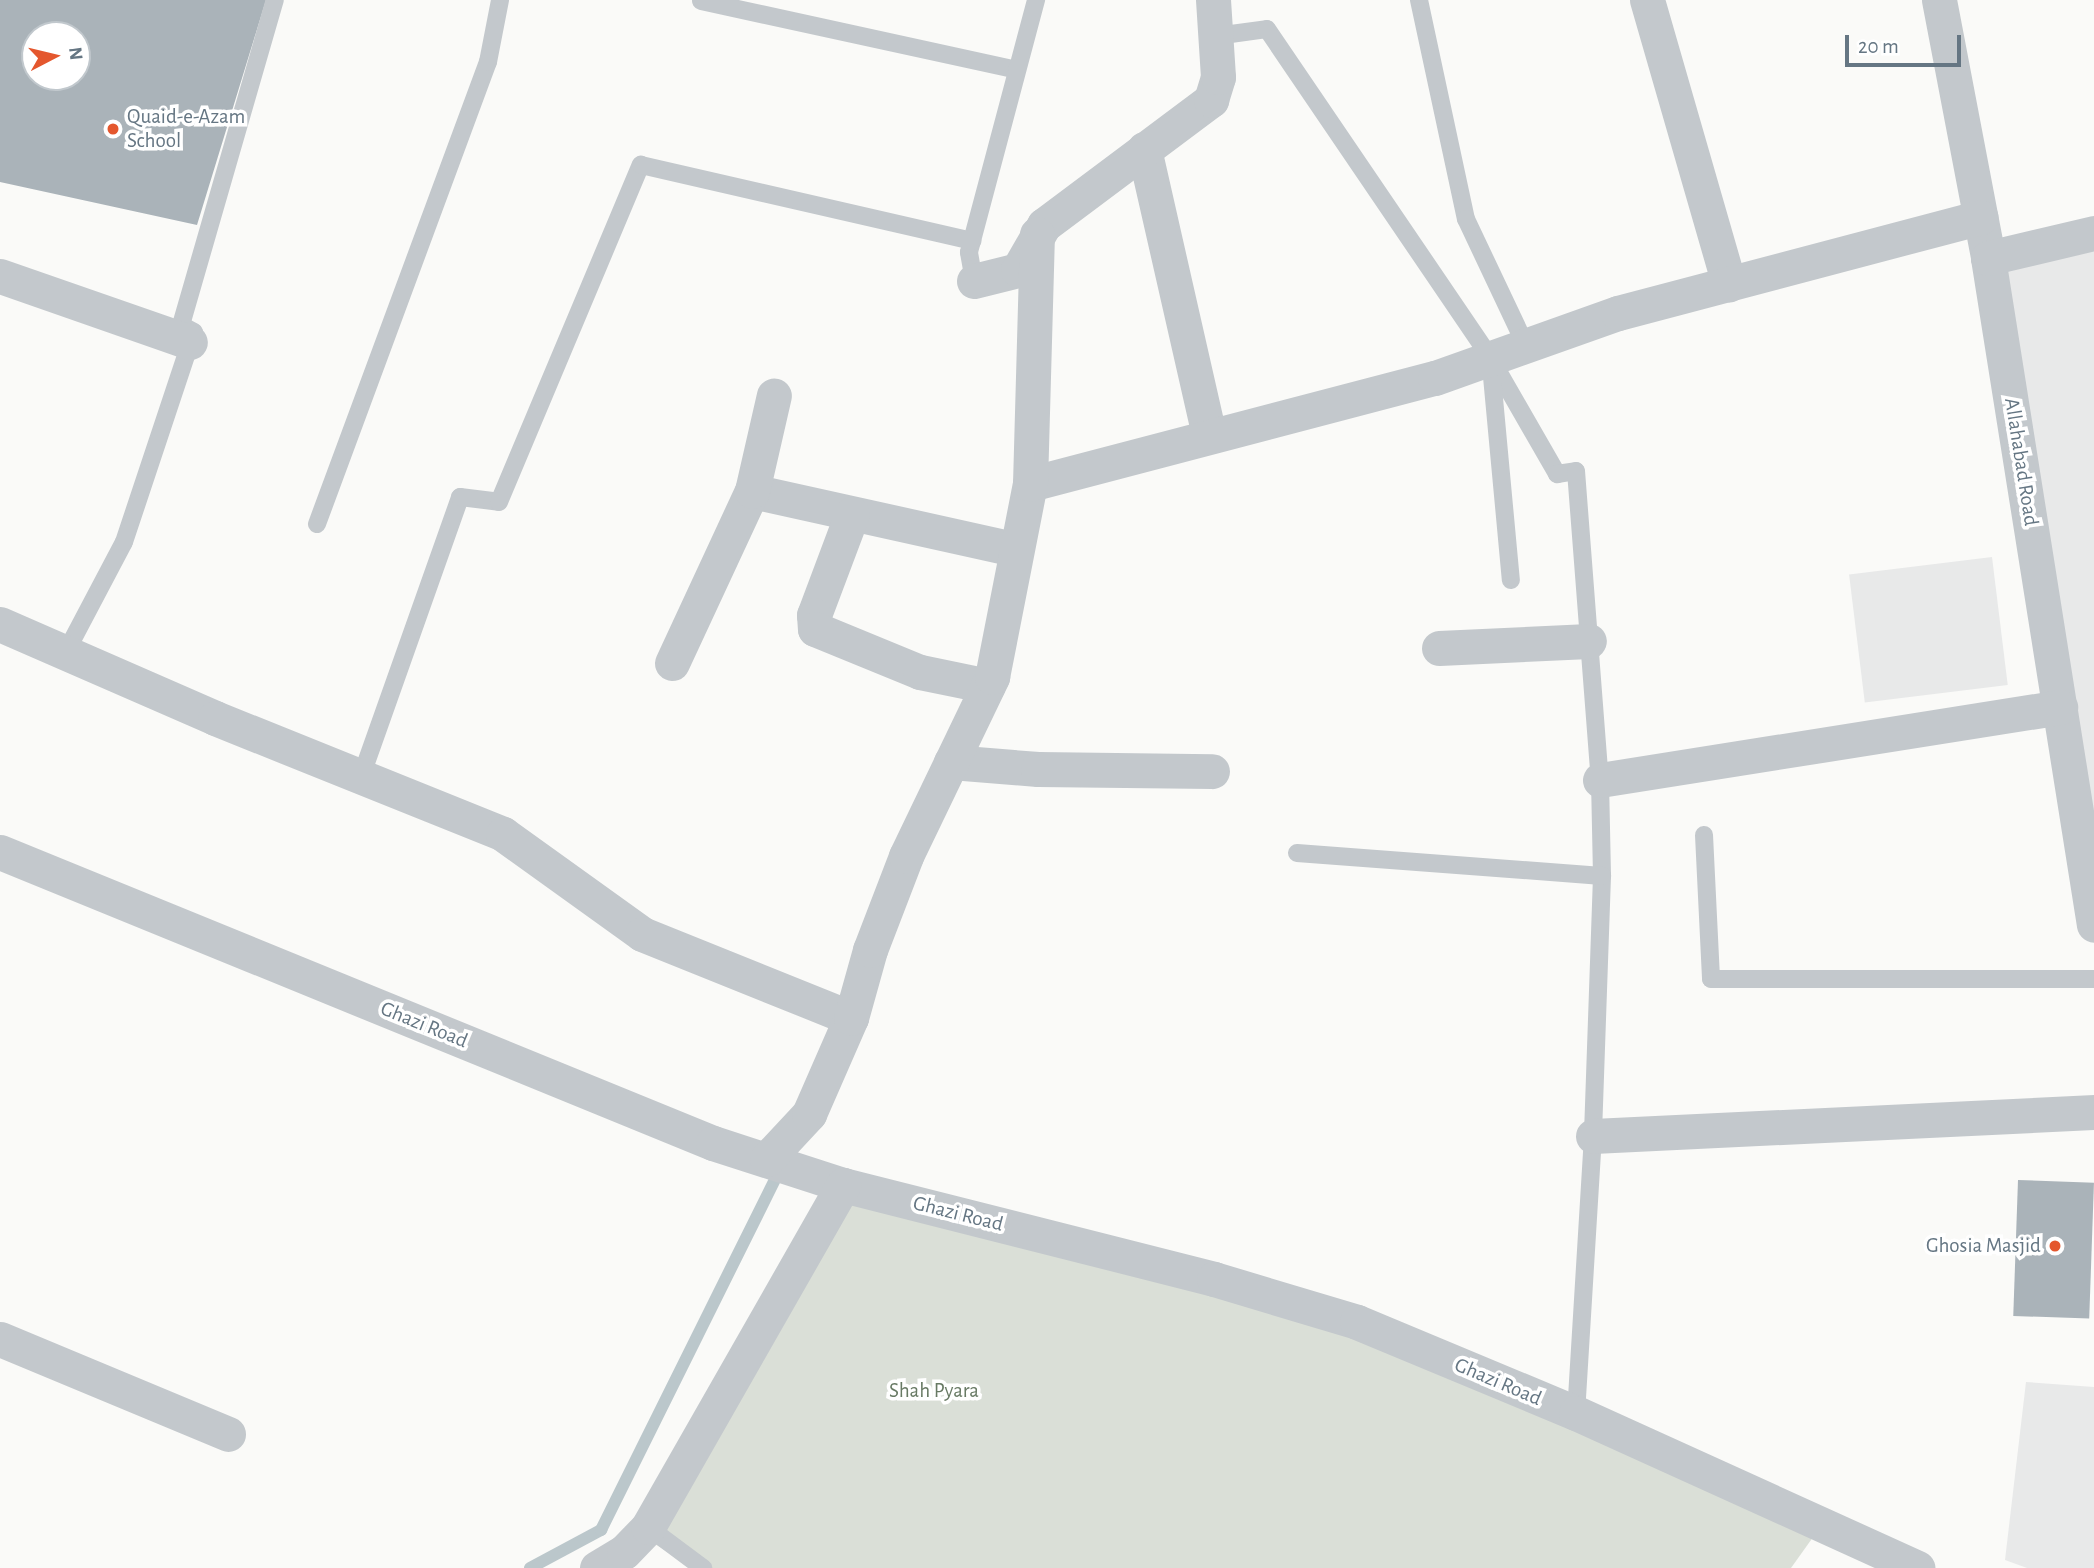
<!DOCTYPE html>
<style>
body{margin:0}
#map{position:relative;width:2094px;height:1568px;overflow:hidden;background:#fafaf8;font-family:"Alegreya Sans",sans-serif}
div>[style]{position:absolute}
.built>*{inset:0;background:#e8e9e9;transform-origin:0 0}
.green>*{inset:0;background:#dadfd7}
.stream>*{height:12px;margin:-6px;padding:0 6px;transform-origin:6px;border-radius:6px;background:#bbc7cb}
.building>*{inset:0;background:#aab3b9;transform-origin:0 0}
.service>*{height:18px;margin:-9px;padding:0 9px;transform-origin:9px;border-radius:9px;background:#c3c8cc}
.minor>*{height:35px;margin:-17.5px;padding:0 17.5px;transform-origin:17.5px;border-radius:17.5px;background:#c3c8cc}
.dots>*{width:19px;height:19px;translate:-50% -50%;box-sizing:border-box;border:4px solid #fff;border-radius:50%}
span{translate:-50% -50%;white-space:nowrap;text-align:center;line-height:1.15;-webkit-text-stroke:7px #fff;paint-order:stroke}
.poi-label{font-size:21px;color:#657683}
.left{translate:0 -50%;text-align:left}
.right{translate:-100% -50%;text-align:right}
.street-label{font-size:21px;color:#657683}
.park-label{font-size:21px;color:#687a64}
.north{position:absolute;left:21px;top:21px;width:70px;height:70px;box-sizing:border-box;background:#fff;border:2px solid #c1c8cd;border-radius:50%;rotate:83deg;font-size:19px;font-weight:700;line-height:28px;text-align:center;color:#657683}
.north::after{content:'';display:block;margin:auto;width:24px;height:32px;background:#e4572e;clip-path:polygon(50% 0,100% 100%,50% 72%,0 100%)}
.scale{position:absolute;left:1845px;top:35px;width:116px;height:32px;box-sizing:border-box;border:4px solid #657683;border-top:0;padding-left:9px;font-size:21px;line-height:24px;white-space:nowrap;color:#657683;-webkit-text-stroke:5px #fff;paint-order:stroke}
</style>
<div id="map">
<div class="built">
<div style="clip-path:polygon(2094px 233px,2094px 925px,1988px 258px)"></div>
<div style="left:1992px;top:557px;width:129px;height:144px;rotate:83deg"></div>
<div style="clip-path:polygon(2026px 1382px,2094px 1387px,2094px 1568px,2027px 1568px,2005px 1560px)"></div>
</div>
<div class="green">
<div style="clip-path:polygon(843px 1185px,1357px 1322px,1821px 1526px,1791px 1568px,693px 1568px,655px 1544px)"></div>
</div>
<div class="stream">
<div style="left:530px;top:1568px;width:81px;rotate:-28.2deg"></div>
<div style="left:601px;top:1530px;width:407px;rotate:-63.6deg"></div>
</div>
<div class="building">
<div style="clip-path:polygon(evenodd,0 0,266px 0,197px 225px,0 182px,0 0,35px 35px,77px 35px,77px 77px,35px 77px,35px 35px)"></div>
<div style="left:2018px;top:1180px;width:76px;height:136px;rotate:2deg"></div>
</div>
<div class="service">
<div style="left:1419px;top:0;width:224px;rotate:77.9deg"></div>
<div style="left:1466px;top:219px;width:140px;rotate:64.7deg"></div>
<div style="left:701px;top:1px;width:323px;rotate:12.3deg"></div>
<div style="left:1216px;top:36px;width:51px;rotate:-7.8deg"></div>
<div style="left:1267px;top:29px;width:399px;rotate:55.8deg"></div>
<div style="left:1491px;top:359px;width:133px;rotate:60.1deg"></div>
<div style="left:1557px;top:474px;width:19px;rotate:-9deg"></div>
<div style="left:1576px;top:471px;width:310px;rotate:85.6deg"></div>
<div style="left:1600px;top:780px;width:96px;rotate:88.8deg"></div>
<div style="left:1602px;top:876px;width:260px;rotate:92deg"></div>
<div style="left:1593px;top:1136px;width:278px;rotate:93.5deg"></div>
<div style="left:974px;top:281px;width:29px;rotate:-100deg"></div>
<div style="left:969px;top:252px;width:261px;rotate:-75.1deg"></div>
<div style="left:1491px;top:366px;width:215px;rotate:84.7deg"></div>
<div style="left:317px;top:524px;width:493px;rotate:-69.7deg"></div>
<div style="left:488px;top:62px;width:63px;rotate:-79deg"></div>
<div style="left:66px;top:652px;width:124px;rotate:-62.2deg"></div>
<div style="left:124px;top:542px;width:221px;rotate:-71.6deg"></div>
<div style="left:194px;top:332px;width:15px;rotate:-152deg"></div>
<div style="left:181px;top:325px;width:338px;rotate:-73.9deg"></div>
<div style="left:361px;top:777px;width:297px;rotate:-70.5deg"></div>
<div style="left:460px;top:497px;width:39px;rotate:7deg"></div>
<div style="left:499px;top:502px;width:366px;rotate:-67.2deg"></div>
<div style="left:641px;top:165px;width:340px;rotate:12.9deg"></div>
<div style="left:1704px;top:835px;width:144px;rotate:87.2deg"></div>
<div style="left:1711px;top:979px;width:383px"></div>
<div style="left:1297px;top:853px;width:306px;rotate:4.3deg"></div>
<div style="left:648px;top:1527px;width:69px;rotate:36.7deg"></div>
</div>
<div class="minor">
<div style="left:1647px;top:0;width:296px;rotate:73.9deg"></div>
<div style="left:1939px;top:0;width:263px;rotate:79.2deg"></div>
<div style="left:1988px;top:258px;width:675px;rotate:80.97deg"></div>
<div style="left:1144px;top:149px;width:292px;rotate:77.2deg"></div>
<div style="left:1988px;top:258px;width:109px;rotate:-13.3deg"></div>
<div style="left:0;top:276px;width:201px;rotate:19.2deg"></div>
<div style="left:974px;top:281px;width:45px;rotate:-14deg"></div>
<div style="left:1018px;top:270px;width:52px;rotate:-60deg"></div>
<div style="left:1044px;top:225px;width:209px;rotate:-36.8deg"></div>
<div style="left:1211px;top:100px;width:24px;rotate:-73deg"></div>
<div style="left:1218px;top:77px;width:77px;rotate:-93.7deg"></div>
<div style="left:1030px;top:484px;width:419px;rotate:-14.7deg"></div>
<div style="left:1435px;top:378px;width:194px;rotate:-19.6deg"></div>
<div style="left:1618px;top:313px;width:375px;rotate:-14.8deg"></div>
<div style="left:752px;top:491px;width:268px;rotate:12.5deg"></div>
<div style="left:852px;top:514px;width:108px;rotate:110.6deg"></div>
<div style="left:814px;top:615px;width:14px;rotate:86deg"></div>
<div style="left:815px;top:629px;width:113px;rotate:22.3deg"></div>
<div style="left:920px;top:672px;width:69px;rotate:11.6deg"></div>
<div style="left:0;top:624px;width:235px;rotate:23.6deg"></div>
<div style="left:215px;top:718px;width:310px;rotate:21.9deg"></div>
<div style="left:503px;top:834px;width:171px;rotate:35.7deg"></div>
<div style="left:642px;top:934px;width:225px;rotate:21.9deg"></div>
<div style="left:1439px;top:648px;width:150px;rotate:-2.7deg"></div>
<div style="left:672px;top:663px;width:190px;rotate:-65.1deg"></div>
<div style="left:752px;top:491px;width:98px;rotate:-77.1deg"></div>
<div style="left:951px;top:762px;width:87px;rotate:4.6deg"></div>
<div style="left:1038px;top:769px;width:174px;rotate:0.7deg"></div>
<div style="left:1600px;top:780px;width:466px;rotate:-9deg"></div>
<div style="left:0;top:852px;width:770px;rotate:22.2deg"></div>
<div style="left:713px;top:1143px;width:137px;rotate:17.9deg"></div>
<div style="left:843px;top:1185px;width:383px;rotate:14.2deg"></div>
<div style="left:1214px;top:1279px;width:149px;rotate:16.7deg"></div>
<div style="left:1357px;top:1322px;width:237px;rotate:22.6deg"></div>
<div style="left:1576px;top:1413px;width:375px;rotate:24.4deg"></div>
<div style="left:1593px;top:1136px;width:502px;rotate:-2.74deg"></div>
<div style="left:767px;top:1159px;width:62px;rotate:-47deg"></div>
<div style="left:809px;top:1114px;width:105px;rotate:-66.4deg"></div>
<div style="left:851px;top:1018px;width:71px;rotate:-74.4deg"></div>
<div style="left:870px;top:950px;width:101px;rotate:-69deg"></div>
<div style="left:906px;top:856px;width:199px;rotate:-64.3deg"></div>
<div style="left:992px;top:677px;width:197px;rotate:-78.9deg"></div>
<div style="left:1030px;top:484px;width:250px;rotate:-88.4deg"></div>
<div style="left:0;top:1339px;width:247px;rotate:22.6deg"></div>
<div style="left:597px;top:1568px;width:31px;rotate:-31deg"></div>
<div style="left:624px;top:1552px;width:35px;rotate:-46deg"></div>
<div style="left:648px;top:1527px;width:394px;rotate:-60.3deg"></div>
</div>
<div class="dots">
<div style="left:113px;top:129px;background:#e4572e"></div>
<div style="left:2055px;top:1246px;background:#e4572e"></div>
</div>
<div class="poi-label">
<span class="left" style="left:127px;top:129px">Quaid-e-Azam<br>School</span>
<span class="right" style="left:2041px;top:1246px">Ghosia Masjid</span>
</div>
<div class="street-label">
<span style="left:2021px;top:462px;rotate:81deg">Allahabad Road</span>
<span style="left:424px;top:1025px;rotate:22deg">Ghazi Road</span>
<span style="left:958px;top:1214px;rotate:14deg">Ghazi Road</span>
<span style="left:1498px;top:1382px;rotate:23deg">Ghazi Road</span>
</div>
<div class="park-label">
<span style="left:934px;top:1391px">Shah Pyara</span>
</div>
<div class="north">N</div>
<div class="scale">20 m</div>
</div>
